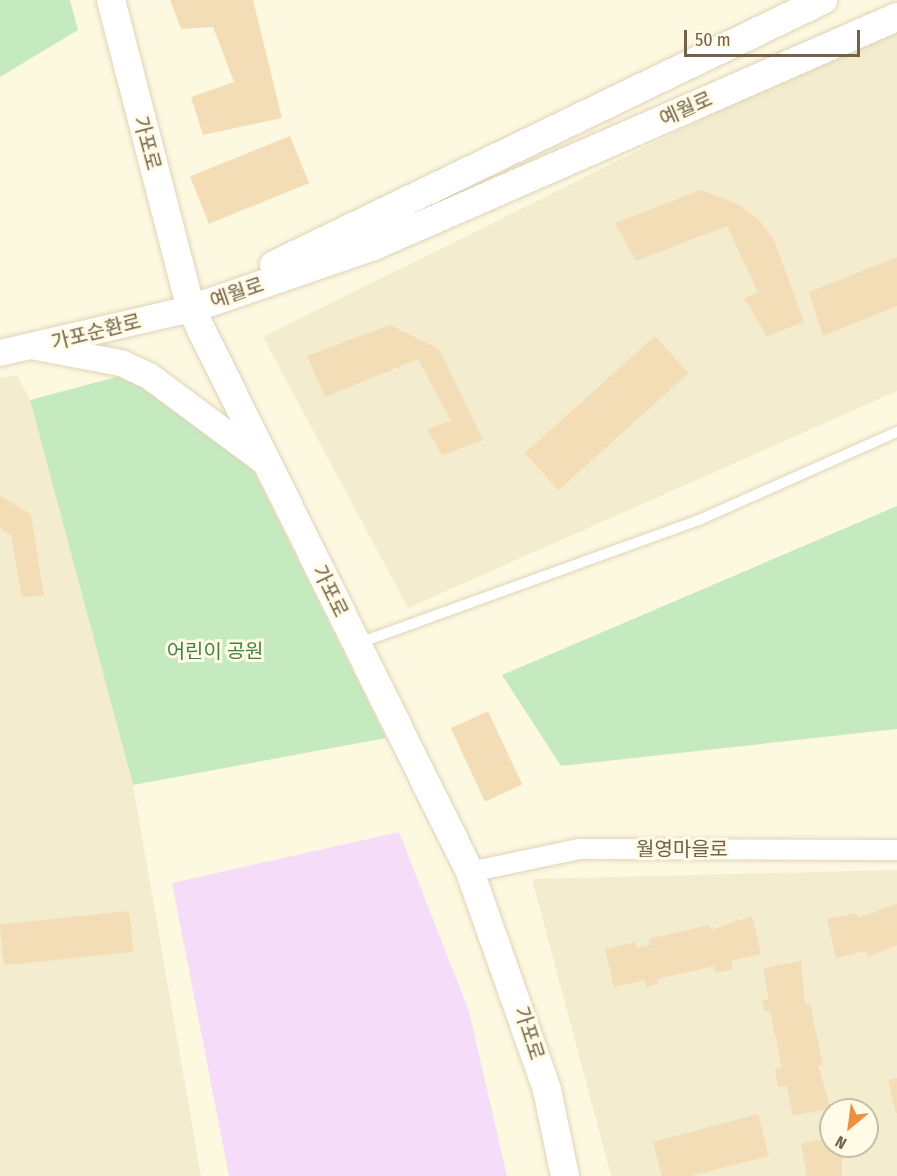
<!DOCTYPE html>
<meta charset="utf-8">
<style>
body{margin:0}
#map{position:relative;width:897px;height:1176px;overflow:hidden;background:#fdf8e0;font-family:"Fira Sans Condensed","Noto Sans KR",sans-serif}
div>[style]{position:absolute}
.residential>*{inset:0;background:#f4ecce}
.education>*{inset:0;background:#f5ddf9}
.green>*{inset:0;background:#c6eabf}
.building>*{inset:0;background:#f3ddb7;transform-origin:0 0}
.roads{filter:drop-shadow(0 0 2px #ded4b9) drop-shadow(0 0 2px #ded4b9)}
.service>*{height:10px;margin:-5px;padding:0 5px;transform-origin:5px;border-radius:5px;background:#fff}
.minor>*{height:20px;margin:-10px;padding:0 10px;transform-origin:10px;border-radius:10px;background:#fff}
.tertiary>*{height:26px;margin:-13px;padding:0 13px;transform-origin:13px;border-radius:13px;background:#fff}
.secondary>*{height:28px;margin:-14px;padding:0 14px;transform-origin:14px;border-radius:14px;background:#fff}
span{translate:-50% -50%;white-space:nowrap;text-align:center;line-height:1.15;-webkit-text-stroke:6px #fffbe7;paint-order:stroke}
.street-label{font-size:20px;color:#746247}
.park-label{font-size:20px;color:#448041}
.north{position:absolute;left:819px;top:1098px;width:60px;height:60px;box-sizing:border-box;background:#fffbe7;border:2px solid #c7bea7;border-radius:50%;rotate:209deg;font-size:16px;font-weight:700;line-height:24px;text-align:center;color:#746247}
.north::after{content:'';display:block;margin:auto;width:21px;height:27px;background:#eb8f41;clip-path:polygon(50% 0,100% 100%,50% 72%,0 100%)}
.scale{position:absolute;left:684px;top:30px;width:176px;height:27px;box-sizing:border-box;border:3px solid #746247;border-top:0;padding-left:8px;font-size:18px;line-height:21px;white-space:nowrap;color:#746247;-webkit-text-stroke:4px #fffbe7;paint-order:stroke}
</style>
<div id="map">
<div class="residential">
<div style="clip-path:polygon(897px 22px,897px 391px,408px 608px,263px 337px)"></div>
<div style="clip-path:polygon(17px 375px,30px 400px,133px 785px,201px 1176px,0 1176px,0 378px)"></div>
<div style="clip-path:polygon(evenodd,897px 870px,897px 1176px,611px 1176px,532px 879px,897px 870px,831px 1110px,867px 1110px,867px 1146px,831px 1146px,831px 1110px)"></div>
</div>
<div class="education">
<div style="clip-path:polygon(399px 832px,469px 1011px,507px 1176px,229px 1176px,172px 883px)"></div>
</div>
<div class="green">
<div style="clip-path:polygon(0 0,70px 0,78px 30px,0 77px)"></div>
<div style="clip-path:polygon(124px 375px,232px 427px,386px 738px,133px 785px,30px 400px)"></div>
<div style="clip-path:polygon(897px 506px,897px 729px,561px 766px,502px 675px)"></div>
</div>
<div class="building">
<div style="clip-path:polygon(170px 0,253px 0,282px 118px,203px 135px,191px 97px,234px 82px,213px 27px,181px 29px)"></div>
<div style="left:290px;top:136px;width:51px;height:108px;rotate:68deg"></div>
<div style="clip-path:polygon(701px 190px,740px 205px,760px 221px,774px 240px,804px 322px,767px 336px,744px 298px,758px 292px,727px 226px,636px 261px,615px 223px)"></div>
<div style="clip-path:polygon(897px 257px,897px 306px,823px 336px,809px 292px)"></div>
<div style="clip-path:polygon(390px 325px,439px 349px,483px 440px,442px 455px,427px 429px,451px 421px,418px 359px,325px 397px,307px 356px)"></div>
<div style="left:655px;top:336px;width:50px;height:175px;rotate:48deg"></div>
<div style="clip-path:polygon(0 496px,31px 514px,44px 596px,22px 597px,11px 535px,0 528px)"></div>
<div style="left:488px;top:711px;width:81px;height:41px;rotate:65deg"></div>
<div style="clip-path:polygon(897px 904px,897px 945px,868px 957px,866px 951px,836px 958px,827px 919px,856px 913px,858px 918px)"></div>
<div style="left:129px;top:911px;width:41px;height:130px;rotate:84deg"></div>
<div style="clip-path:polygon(752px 916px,761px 954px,731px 961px,733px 969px,715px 973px,714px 966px,657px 979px,658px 984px,646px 987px,645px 980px,614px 987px,605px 949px,635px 942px,636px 948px,650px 945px,649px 939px,709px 925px,711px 930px)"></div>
<div style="clip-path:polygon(801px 961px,805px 1005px,810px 1004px,823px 1065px,818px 1066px,831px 1108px,793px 1116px,787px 1086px,778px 1087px,775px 1069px,782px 1068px,770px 1011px,765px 1012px,762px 1000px,769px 999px,763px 968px)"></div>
<div style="clip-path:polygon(897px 1078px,897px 1113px,896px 1113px,888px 1080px)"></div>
<div style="clip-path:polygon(758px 1114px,769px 1156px,690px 1176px,662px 1176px,653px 1142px)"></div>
<div style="clip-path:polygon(831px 1137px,831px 1146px,842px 1146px,842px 1176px,803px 1176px,807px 1174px,801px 1144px)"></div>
</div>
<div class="roads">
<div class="service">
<div style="left:359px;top:643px;width:362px;rotate:-19.9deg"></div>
<div style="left:699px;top:520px;width:217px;rotate:-24deg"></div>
</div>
<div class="minor">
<div style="left:470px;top:872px;width:111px;rotate:-11.9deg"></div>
<div style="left:579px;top:849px;width:318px;rotate:0.2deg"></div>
</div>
<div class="tertiary">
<div style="left:36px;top:347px;width:86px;rotate:10.7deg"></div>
<div style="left:121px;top:363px;width:31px;rotate:25deg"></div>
<div style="left:149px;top:376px;width:146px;rotate:36.6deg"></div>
<div style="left:0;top:353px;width:196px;rotate:-13deg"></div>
</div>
<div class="secondary">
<div style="left:111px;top:0;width:319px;rotate:75.5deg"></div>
<div style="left:191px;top:309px;width:628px;rotate:63.64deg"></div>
<div style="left:470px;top:872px;width:231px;rotate:70.5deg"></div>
<div style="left:547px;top:1090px;width:88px;rotate:78.2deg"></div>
<div style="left:274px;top:265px;width:610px;rotate:-25.77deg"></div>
<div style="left:191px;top:309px;width:194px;rotate:-19deg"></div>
<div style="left:374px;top:246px;width:571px;rotate:-23.65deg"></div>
</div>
</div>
<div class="street-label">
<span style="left:686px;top:109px;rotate:-24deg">예월로</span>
<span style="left:147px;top:143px;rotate:75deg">가포로</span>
<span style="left:237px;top:293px;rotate:-19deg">예월로</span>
<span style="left:96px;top:332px;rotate:-14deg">가포순환로</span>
<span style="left:330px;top:591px;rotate:64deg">가포로</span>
<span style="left:682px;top:849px">월영마을로</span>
<span style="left:529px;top:1033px;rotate:72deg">가포로</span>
</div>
<div class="park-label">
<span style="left:215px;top:651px">어린이 공원</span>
</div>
<div class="north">N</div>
<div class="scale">50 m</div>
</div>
